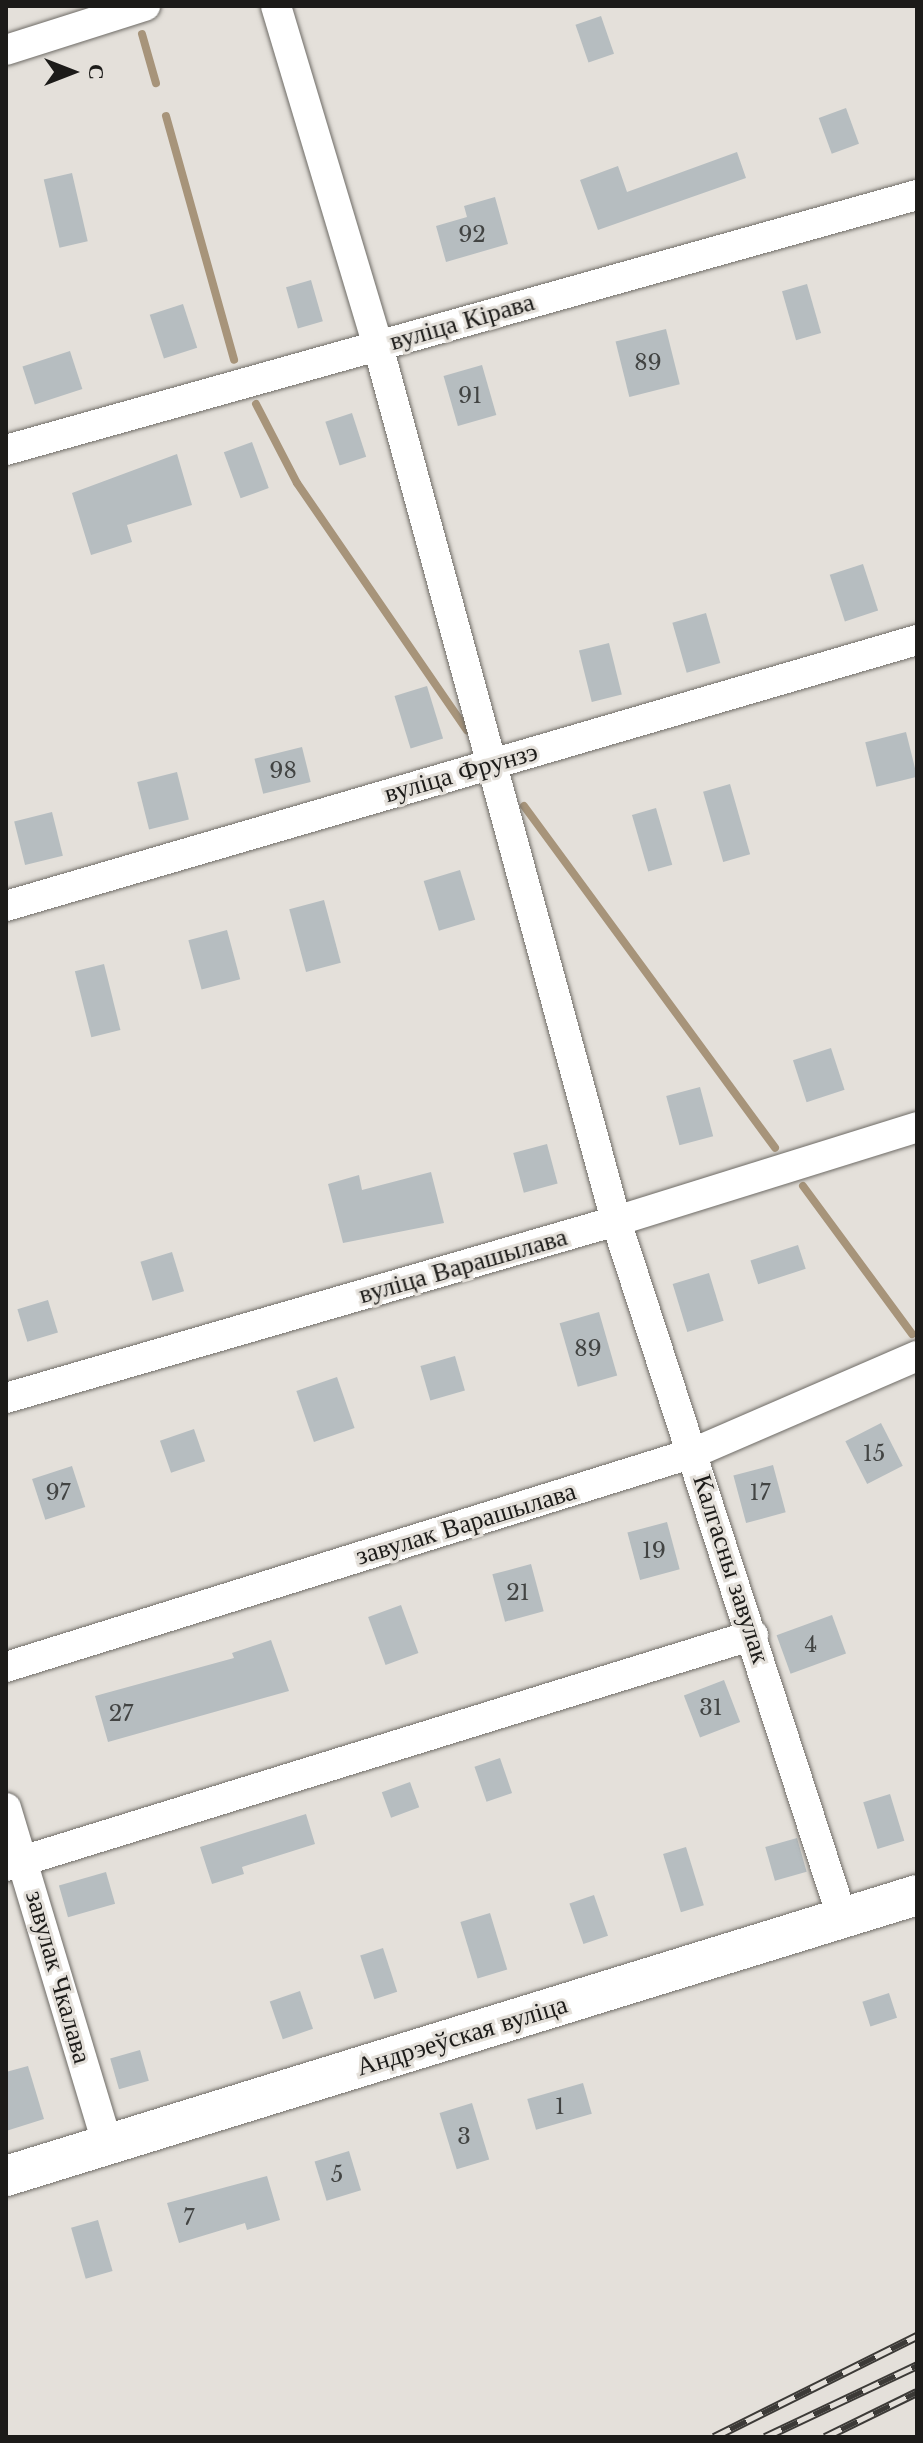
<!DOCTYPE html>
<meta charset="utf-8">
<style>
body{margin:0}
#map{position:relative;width:923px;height:2443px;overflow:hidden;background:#e4e0da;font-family:"Libre Baskerville",serif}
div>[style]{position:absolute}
.stream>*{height:8px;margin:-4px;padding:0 4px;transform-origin:4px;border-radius:4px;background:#a7947a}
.building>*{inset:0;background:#b6bdc0;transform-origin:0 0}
.roads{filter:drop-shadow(0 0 2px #6e6b66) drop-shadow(0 0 2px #6e6b66)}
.minor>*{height:30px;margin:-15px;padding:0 15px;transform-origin:15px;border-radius:15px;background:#fff}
.major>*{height:40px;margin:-20px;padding:0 20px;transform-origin:20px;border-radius:20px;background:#fff}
.rail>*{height:9px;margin-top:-4.5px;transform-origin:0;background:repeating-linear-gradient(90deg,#e4e0da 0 18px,#3c3a37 0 36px);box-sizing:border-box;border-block:2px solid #3c3a37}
span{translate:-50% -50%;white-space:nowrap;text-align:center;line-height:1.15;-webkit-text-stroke:6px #e4e0da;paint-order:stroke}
.number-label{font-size:22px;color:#424443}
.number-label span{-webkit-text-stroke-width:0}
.street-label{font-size:26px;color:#1c1b19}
.frame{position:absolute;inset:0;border:8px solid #1c1b19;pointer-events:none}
.north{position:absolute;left:32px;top:32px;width:80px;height:80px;-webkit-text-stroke:6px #e4e0da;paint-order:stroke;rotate:90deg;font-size:22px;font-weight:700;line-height:32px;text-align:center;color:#1c1b19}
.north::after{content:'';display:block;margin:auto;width:28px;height:36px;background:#1c1b19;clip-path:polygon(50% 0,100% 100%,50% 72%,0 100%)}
</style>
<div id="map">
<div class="stream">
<div style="left:142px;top:34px;width:51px;rotate:74.1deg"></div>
<div style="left:166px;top:116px;width:253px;rotate:74.4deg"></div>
<div style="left:256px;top:404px;width:89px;rotate:62.6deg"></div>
<div style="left:297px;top:483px;width:300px;rotate:55.5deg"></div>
<div style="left:524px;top:806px;width:424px;rotate:53.7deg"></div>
<div style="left:803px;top:1186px;width:184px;rotate:53.6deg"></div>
</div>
<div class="building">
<div style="left:601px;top:16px;width:40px;height:27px;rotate:71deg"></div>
<div style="left:846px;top:108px;width:38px;height:29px;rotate:70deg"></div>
<div style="clip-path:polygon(737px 152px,746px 178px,598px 230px,580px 180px,618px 166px,627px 192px)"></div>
<div style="left:72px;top:173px;width:70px;height:29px;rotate:77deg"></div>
<div style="clip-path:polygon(495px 197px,508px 244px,446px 262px,436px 226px,467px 217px,464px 206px)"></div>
<div style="left:311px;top:280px;width:43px;height:26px;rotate:74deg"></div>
<div style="left:807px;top:284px;width:51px;height:26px;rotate:74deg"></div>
<div style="left:183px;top:304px;width:46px;height:35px;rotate:72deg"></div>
<div style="left:666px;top:329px;width:57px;height:52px;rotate:76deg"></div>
<div style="left:70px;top:351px;width:40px;height:50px;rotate:72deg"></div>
<div style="left:482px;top:365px;width:52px;height:40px;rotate:74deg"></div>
<div style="left:352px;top:413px;width:46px;height:28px;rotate:72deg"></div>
<div style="left:252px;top:442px;width:49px;height:30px;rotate:70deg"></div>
<div style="clip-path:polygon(177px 454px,192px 505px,127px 525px,132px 542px,91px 555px,72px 493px)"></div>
<div style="left:863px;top:564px;width:49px;height:35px;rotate:72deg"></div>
<div style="left:706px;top:613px;width:52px;height:35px;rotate:74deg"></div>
<div style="left:609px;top:643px;width:53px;height:31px;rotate:76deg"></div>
<div style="left:427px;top:686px;width:55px;height:34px;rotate:73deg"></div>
<div style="left:906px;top:732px;width:46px;height:42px;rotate:76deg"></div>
<div style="left:302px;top:747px;width:36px;height:49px;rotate:76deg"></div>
<div style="left:177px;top:772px;width:49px;height:41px;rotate:76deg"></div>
<div style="left:730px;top:784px;width:73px;height:28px;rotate:74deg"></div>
<div style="left:656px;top:808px;width:59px;height:25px;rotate:74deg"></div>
<div style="left:52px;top:812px;width:45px;height:39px;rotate:76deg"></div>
<div style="left:460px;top:870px;width:52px;height:38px;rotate:73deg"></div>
<div style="left:324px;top:900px;width:65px;height:36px;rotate:75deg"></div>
<div style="left:227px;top:930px;width:51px;height:40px;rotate:75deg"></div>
<div style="left:104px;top:964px;width:68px;height:30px;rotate:76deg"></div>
<div style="left:831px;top:1048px;width:44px;height:40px;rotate:72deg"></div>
<div style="left:700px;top:1087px;width:51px;height:35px;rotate:75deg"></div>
<div style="left:547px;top:1144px;width:41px;height:35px;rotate:75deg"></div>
<div style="clip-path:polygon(431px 1172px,444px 1223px,343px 1243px,328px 1184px,359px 1175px,362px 1190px)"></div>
<div style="left:798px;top:1245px;width:25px;height:50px;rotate:72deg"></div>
<div style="left:172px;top:1252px;width:41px;height:33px;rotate:73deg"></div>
<div style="left:709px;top:1273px;width:50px;height:38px;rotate:73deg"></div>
<div style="left:48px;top:1300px;width:34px;height:32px;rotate:73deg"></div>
<div style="left:599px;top:1312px;width:66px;height:41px;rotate:74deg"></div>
<div style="left:455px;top:1356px;width:36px;height:36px;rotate:74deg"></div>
<div style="left:337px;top:1377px;width:54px;height:43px;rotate:71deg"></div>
<div style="left:881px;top:1423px;width:48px;height:40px;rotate:63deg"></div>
<div style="left:194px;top:1429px;width:34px;height:36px;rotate:71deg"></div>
<div style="left:773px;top:1465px;width:49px;height:41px;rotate:75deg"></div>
<div style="left:72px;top:1466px;width:43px;height:42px;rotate:72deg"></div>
<div style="left:667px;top:1522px;width:49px;height:41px;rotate:75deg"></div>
<div style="left:531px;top:1564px;width:49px;height:40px;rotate:75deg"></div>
<div style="left:401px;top:1605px;width:51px;height:35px;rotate:70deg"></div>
<div style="left:832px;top:1615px;width:41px;height:59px;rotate:70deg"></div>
<div style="clip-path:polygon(271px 1640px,289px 1691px,108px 1742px,95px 1696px,234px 1658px,232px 1653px)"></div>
<div style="left:724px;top:1680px;width:45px;height:43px;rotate:69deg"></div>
<div style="left:500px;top:1758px;width:37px;height:27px;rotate:71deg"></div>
<div style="left:410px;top:1782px;width:27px;height:30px;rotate:70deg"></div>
<div style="left:890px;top:1794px;width:49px;height:28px;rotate:73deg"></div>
<div style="clip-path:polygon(306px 1814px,315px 1844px,242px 1867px,244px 1874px,212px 1884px,200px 1847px)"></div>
<div style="left:797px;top:1838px;width:35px;height:33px;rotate:74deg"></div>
<div style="left:686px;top:1847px;width:61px;height:24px;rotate:73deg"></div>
<div style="left:106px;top:1872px;width:33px;height:49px;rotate:74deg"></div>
<div style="left:594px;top:1895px;width:43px;height:26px;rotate:71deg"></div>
<div style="left:490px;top:1913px;width:59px;height:31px;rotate:73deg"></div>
<div style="left:383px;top:1948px;width:46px;height:24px;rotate:72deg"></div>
<div style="left:300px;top:1991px;width:40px;height:32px;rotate:71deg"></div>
<div style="left:889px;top:1993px;width:26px;height:28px;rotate:72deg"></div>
<div style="left:140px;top:2050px;width:32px;height:31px;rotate:74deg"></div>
<div style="clip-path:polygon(28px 2066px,44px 2119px,6px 2131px,6px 2072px)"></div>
<div style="left:583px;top:2083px;width:32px;height:58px;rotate:74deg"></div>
<div style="left:472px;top:2103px;width:59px;height:34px;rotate:73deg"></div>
<div style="left:349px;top:2151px;width:41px;height:36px;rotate:73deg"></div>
<div style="clip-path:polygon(267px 2176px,280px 2220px,247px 2230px,245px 2223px,179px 2243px,167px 2203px)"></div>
<div style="left:98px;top:2220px;width:53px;height:28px;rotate:74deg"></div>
</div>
<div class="roads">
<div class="minor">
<div style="left:276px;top:6px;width:355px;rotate:73.3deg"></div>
<div style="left:378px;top:346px;width:907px;rotate:74.78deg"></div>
<div style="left:616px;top:1221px;width:732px;rotate:72.01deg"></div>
<div style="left:6px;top:50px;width:146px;rotate:-17.6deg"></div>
<div style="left:6px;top:450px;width:946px;rotate:-15.64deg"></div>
<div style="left:6px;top:906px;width:949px;rotate:-16.28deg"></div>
<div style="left:6px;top:1398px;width:635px;rotate:-16.18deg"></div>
<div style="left:616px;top:1221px;width:315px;rotate:-17.3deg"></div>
<div style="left:6px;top:1667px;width:720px;rotate:-17.3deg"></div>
<div style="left:693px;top:1453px;width:244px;rotate:-23.4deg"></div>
<div style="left:6px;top:1808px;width:353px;rotate:73.2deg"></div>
<div style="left:6px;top:1866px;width:782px;rotate:-17.18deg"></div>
</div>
<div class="major">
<div style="left:6px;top:2176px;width:953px;rotate:-17.14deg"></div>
</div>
</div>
<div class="rail">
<div style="left:714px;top:2437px;width:227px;rotate:-26.5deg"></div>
<div style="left:765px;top:2437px;width:168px;rotate:-25.3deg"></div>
<div style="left:825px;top:2437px;width:102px;rotate:-26.1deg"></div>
</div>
<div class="number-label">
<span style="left:472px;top:235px">92</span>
<span style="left:648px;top:363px">89</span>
<span style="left:470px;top:396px">91</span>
<span style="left:283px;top:771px">98</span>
<span style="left:588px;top:1349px">89</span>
<span style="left:874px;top:1454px">15</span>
<span style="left:58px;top:1493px">97</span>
<span style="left:760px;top:1493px">17</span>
<span style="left:654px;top:1551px">19</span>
<span style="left:518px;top:1593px">21</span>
<span style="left:811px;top:1645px">4</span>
<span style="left:711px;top:1708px">31</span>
<span style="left:121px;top:1714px">27</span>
<span style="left:560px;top:2107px">1</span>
<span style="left:464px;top:2137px">3</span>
<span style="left:337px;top:2175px">5</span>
<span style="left:189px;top:2218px">7</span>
</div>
<div class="street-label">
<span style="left:462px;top:322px;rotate:-16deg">вуліца Кірава</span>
<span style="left:461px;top:773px;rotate:-16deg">вуліца Фрунзэ</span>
<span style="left:463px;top:1266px;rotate:-16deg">вуліца Варашылава</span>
<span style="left:466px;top:1524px;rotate:-17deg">завулак Варашылава</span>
<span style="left:731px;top:1569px;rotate:72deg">Калгасны завулак</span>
<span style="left:58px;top:1977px;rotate:74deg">завулак Чкалава</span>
<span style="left:462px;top:2036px;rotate:-17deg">Андрэеўская вуліца</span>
</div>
<div class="frame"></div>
<div class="north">С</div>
</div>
